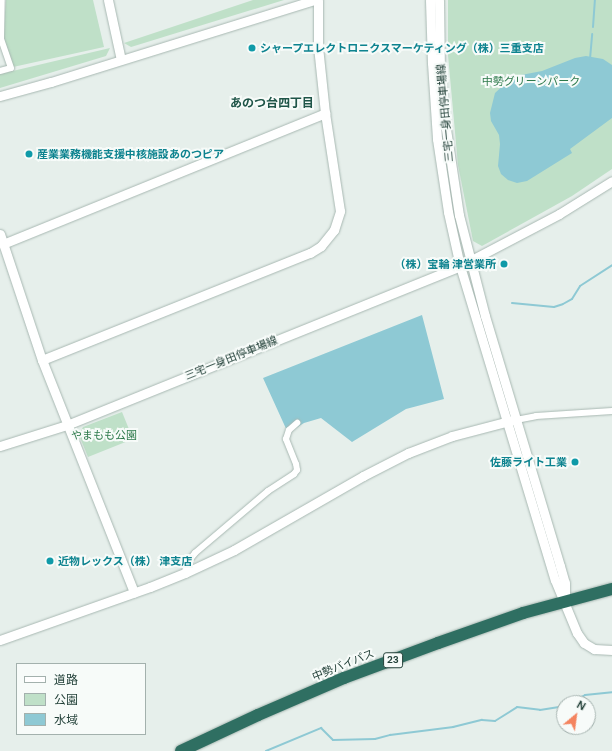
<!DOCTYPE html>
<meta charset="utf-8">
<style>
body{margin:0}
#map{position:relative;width:612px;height:751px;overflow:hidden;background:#e6efeb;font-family:"DM Sans","Noto Sans JP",sans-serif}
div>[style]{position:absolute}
.green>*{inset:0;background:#bfe0c8}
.water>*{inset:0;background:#8ec9d4}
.stream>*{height:2px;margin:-1px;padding:0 1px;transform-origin:1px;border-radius:1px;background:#8ec9d4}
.roads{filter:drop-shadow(0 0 1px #a8b8b2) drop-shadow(0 0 1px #a8b8b2)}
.street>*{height:6px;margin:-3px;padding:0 3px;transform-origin:3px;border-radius:3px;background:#fff}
.secondary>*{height:9px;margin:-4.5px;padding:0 4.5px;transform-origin:4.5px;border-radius:4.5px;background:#fff}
.highway>*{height:12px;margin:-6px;padding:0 6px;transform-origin:6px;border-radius:6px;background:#2f6f62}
.dots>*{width:11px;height:11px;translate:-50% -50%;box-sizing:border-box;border:2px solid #f7fbf9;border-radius:50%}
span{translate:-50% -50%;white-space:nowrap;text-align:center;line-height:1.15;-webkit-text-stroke:4px #f7fbf9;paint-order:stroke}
.shield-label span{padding:1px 3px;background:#f7fbf9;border:1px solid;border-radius:3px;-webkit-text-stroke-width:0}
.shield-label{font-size:10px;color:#24423a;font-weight:700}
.culture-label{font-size:11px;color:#0d838f;font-weight:700}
.left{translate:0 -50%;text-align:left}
.right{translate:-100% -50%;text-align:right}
.park-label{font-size:11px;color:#2d7a4b}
.street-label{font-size:11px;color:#24423a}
.neighbourhood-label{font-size:12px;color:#1f5548;font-weight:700}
.legend{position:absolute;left:16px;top:663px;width:130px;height:72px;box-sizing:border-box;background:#f7fbf9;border:1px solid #a3b1ad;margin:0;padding:5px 7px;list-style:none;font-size:12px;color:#24423a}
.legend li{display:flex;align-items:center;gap:8px;height:20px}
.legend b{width:20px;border:1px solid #a3b1ad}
.north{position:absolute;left:556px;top:695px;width:40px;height:40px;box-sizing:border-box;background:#f7fbf9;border:1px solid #a3b1ad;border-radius:50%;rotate:29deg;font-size:11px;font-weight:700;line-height:16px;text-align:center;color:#24423a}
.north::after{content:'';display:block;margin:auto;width:14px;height:18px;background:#f4845f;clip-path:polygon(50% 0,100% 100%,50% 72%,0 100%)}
</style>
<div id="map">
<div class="green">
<div style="clip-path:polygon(6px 0,93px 0,104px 47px,13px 67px,3px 39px)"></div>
<div style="clip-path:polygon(253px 0,284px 0,131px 47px,124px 43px)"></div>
<div style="clip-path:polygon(448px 0,612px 0,612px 169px,572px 196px,482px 246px,473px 241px,458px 165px,448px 55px)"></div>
<div style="clip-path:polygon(110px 48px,106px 56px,0 88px,0 74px)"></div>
<div style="clip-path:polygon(122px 412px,133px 439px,88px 457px,79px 435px,83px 427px)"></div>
</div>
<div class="water">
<div style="clip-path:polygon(586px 56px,603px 59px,612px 65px,612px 118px,570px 149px,572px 153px,527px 181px,517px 183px,508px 180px,501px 174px,498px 166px,500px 144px,499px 135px,491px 121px,490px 113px,495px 93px,508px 81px,516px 76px,542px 71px,575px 58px)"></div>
<div style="clip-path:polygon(422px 315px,444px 399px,406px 409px,352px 442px,321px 418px,304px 423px,288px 433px,263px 378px)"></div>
</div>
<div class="stream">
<div style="left:593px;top:27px;width:27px;rotate:-86deg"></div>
<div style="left:590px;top:59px;width:25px;rotate:-85deg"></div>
<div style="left:512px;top:303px;width:42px;rotate:5.4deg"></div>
<div style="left:554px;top:307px;width:9px;rotate:-18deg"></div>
<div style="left:563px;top:304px;width:10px;rotate:-29deg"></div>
<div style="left:572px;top:299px;width:15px;rotate:-58deg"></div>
<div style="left:580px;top:286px;width:38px;rotate:-33deg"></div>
<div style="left:570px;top:703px;width:17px;rotate:-28deg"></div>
<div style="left:585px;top:695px;width:27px;rotate:-6deg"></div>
<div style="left:266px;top:751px;width:60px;rotate:-22.7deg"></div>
<div style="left:321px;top:728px;width:17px;rotate:45deg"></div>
<div style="left:333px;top:740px;width:42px;rotate:-1.4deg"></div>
<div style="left:375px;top:739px;width:16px;rotate:-15deg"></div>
<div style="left:390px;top:735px;width:64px;rotate:-7.2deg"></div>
<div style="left:453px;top:727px;width:30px;rotate:-14deg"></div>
<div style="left:482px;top:720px;width:13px;rotate:4deg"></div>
<div style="left:495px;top:721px;width:26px;rotate:-32deg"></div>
<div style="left:517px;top:707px;width:23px;rotate:7deg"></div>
<div style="left:540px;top:710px;width:24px;rotate:-9deg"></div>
</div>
<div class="roads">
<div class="street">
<div style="left:0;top:71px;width:11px;rotate:-15deg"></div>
<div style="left:11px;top:68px;width:31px;rotate:-109deg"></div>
<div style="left:1px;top:39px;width:39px;rotate:-89deg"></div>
<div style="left:516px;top:420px;width:20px;rotate:-11deg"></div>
<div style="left:536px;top:416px;width:76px;rotate:-3.8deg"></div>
<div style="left:185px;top:573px;width:10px;rotate:-79deg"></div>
<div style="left:187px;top:563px;width:13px;rotate:-51deg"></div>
<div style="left:195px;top:553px;width:96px;rotate:-40.3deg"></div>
<div style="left:268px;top:491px;width:31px;rotate:-33deg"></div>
<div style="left:294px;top:474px;width:5px;rotate:-53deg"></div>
<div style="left:297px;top:470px;width:6px;rotate:-99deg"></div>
<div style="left:296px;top:464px;width:27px;rotate:-112deg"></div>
<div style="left:286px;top:439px;width:9px;rotate:-72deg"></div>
<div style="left:289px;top:430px;width:11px;rotate:-41deg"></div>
</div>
<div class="secondary">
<div style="left:108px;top:0;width:61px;rotate:77.8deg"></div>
<div style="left:430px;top:0;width:63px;rotate:88.2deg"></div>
<div style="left:432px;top:63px;width:76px;rotate:86.2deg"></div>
<div style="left:437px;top:139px;width:74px;rotate:81.4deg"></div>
<div style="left:448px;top:212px;width:55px;rotate:77.5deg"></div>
<div style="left:460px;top:266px;width:328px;rotate:73.2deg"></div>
<div style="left:555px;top:580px;width:57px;rotate:67.5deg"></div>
<div style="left:577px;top:633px;width:12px;rotate:55deg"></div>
<div style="left:584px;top:643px;width:12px;rotate:31deg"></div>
<div style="left:594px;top:649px;width:18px;rotate:3deg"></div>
<div style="left:439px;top:0;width:70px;rotate:89.2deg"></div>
<div style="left:440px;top:70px;width:46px;rotate:85deg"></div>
<div style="left:444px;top:116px;width:100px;rotate:81.4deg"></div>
<div style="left:459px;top:215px;width:104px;rotate:75.6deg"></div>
<div style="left:485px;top:316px;width:261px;rotate:73.3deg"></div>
<div style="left:560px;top:566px;width:18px;rotate:74deg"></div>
<div style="left:565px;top:583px;width:15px;rotate:90deg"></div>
<div style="left:0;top:96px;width:53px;rotate:-15.4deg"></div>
<div style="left:51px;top:82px;width:275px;rotate:-17.3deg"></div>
<div style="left:0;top:234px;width:133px;rotate:71.6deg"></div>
<div style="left:42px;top:360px;width:289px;rotate:-21.8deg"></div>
<div style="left:310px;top:253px;width:13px;rotate:-32deg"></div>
<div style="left:321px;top:246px;width:21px;rotate:-51deg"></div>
<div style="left:334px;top:230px;width:20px;rotate:-72deg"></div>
<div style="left:340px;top:211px;width:99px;rotate:-98.7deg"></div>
<div style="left:325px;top:113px;width:67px;rotate:-96deg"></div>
<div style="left:318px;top:46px;width:46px;rotate:-90deg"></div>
<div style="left:3px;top:244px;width:348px;rotate:-22.1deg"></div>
<div style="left:42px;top:360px;width:250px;rotate:68.4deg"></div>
<div style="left:0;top:446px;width:70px;rotate:-17.4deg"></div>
<div style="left:67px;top:425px;width:424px;rotate:-22deg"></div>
<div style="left:460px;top:266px;width:112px;rotate:-27.7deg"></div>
<div style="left:559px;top:214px;width:62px;rotate:-31.9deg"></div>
<div style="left:0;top:640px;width:159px;rotate:-19.5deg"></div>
<div style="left:150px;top:587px;width:38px;rotate:-22deg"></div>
<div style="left:185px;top:573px;width:54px;rotate:-25.1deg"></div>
<div style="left:234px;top:550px;width:149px;rotate:-29.8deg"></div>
<div style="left:363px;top:476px;width:51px;rotate:-27.1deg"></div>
<div style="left:408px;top:453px;width:47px;rotate:-21.1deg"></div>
<div style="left:452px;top:436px;width:63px;rotate:-14.7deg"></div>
</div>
<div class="highway">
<div style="left:181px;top:751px;width:85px;rotate:-25.1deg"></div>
<div style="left:258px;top:715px;width:94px;rotate:-23.3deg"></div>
<div style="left:344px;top:678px;width:100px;rotate:-20.4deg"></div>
<div style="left:438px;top:643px;width:90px;rotate:-19.4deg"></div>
<div style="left:523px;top:613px;width:92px;rotate:-15.1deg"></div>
</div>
</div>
<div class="dots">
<div style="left:252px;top:48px;background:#0f9aa8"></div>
<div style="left:29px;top:154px;background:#0f9aa8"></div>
<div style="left:504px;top:264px;background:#0f9aa8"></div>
<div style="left:575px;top:462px;background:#0f9aa8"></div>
<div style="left:50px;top:561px;background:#0f9aa8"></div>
</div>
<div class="shield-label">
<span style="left:393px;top:660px">23</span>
</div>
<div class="culture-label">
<span class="left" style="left:260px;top:48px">シャープエレクトロニクスマーケティング（株）三重支店</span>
<span class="left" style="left:37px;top:154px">産業業務機能支援中核施設あのつピア</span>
<span class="right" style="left:496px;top:264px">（株）宝輪 津営業所</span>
<span class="right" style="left:567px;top:462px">佐藤ライト工業</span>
<span class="left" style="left:58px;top:561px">近物レックス（株） 津支店</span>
</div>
<div class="park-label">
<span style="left:531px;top:81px">中勢グリーンパーク</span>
<span style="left:104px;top:435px">やまもも公園</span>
</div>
<div class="street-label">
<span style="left:445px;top:113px;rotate:-95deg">三宅一身田停車場線</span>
<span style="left:231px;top:358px;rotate:-22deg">三宅一身田停車場線</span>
<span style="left:343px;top:665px;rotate:-22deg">中勢バイパス</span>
</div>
<div class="neighbourhood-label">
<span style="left:272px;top:104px">あのつ台四丁目</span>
</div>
<ul class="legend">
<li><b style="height:5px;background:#fff"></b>道路</li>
<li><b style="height:11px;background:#bfe0c8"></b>公園</li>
<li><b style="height:11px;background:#8ec9d4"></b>水域</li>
</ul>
<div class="north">N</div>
</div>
